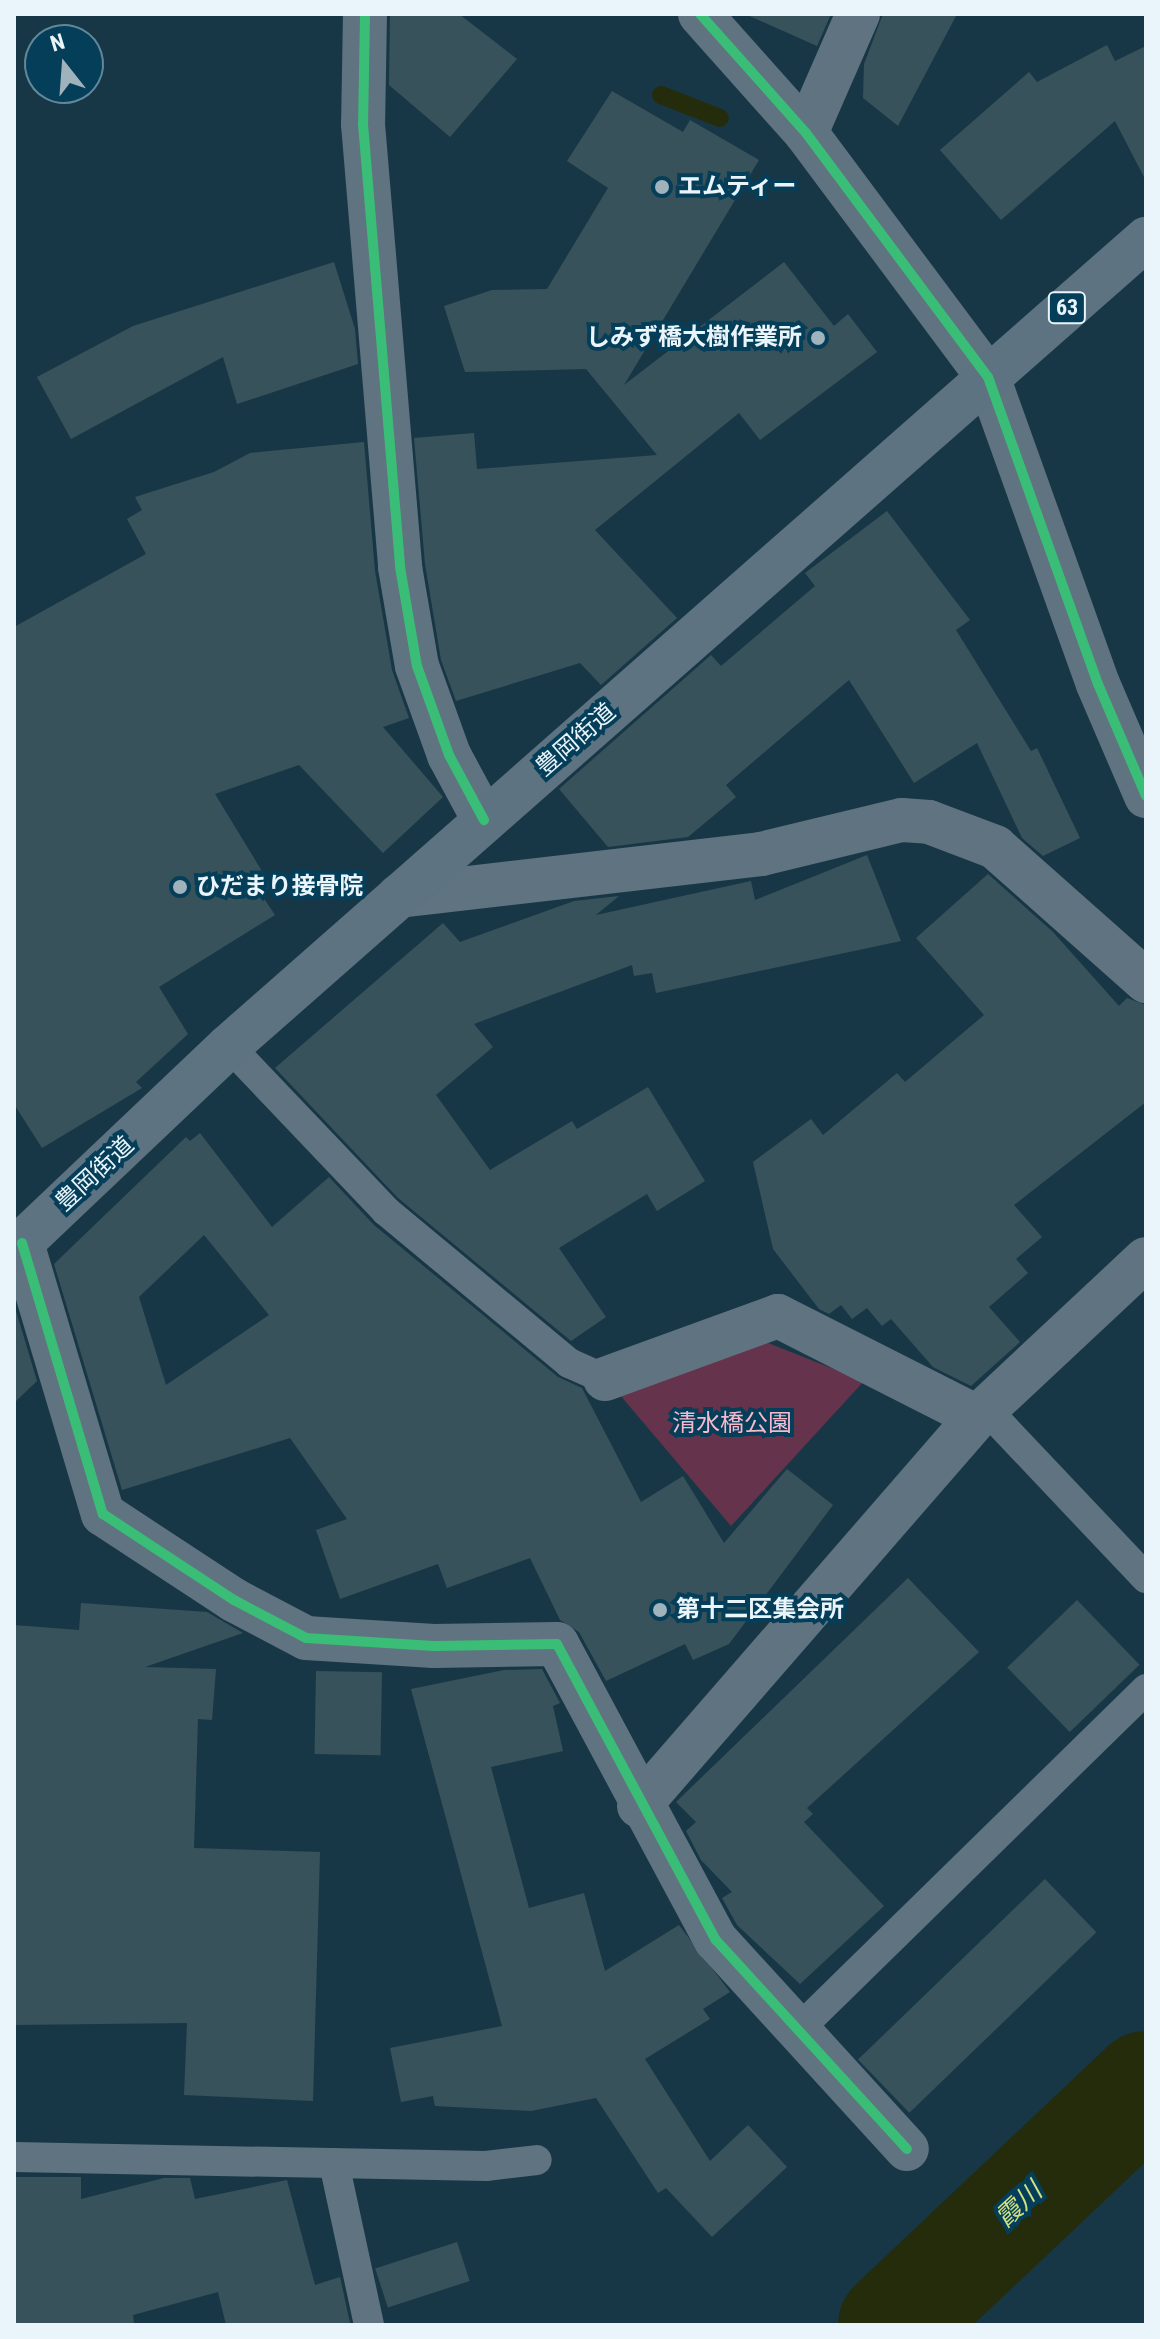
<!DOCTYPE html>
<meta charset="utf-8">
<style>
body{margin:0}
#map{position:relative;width:1160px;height:2339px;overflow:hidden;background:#183746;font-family:"Roboto Condensed","Noto Sans JP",sans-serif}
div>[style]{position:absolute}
.green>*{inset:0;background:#65344c}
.stream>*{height:18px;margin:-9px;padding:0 9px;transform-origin:9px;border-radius:9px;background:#252c0c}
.river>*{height:110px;margin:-55px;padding:0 55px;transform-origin:55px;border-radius:55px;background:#252c0c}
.building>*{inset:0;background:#38525b;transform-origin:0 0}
.service>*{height:30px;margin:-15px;padding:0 15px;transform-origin:15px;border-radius:15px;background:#5f7380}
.minor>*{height:44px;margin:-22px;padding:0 22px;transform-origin:22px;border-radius:22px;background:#5f7380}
.tertiary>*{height:44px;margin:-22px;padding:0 22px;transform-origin:22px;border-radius:22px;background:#5f7380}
.primary>*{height:44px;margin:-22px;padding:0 22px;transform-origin:22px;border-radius:22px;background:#5d7381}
.cycleway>*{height:10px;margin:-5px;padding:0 5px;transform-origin:5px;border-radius:5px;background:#3abd76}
.dots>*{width:22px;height:22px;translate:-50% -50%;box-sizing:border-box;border:4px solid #053e59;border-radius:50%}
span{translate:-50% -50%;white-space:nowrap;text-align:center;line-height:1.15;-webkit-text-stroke:8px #053e59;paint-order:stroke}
.shield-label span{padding:2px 6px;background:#053e59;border:2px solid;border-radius:6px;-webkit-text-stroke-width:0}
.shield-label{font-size:22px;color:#eaf5fb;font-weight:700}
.poi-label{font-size:24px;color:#eaf5fb;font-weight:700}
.left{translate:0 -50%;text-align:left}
.right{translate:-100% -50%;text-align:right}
.street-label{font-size:24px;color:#eaf5fb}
.park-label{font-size:24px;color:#f6b9ce}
.water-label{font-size:26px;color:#d1e17f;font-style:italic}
.frame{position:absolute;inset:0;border:16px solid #eaf5fb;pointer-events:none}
.north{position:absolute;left:24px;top:24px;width:80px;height:80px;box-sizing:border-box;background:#053e59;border:2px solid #61879a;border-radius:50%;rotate:343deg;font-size:22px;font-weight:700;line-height:32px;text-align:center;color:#eaf5fb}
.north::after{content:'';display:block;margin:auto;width:28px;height:36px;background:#a0b2bc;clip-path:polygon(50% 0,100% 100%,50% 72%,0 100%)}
</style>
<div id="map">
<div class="green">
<div style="clip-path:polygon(763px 1341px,864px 1381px,731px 1526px,620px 1395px)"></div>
</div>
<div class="stream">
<div style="left:661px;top:95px;width:63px;rotate:21.3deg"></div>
</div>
<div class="river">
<div style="left:893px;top:2325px;width:348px;rotate:-43.4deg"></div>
</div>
<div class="building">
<div style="clip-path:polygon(390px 14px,459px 14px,517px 59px,450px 137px,389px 85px)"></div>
<div style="clip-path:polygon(745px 14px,831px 14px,817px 46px)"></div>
<div style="clip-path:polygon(883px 14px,957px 14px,898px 126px,863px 98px,864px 64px)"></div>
<div style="clip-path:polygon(1107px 45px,1115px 61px,1146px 46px,1146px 181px,1115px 121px,1001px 220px,940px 150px,1029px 72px,1037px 82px)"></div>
<div style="clip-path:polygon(612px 91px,683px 132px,690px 120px,759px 160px,624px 385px,784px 262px,834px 326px,848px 314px,877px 352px,760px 440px,739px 413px,595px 530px,677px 618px,601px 685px,580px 663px,456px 701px,441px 660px,425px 564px,414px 438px,474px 433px,477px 469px,657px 455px,586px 369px,465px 372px,444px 306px,492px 290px,547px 289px,608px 188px,567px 161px)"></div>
<div style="clip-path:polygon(334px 262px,355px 329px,358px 364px,237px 404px,223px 357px,71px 439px,37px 377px,133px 326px)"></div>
<div style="clip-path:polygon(364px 442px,375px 571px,392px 670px,409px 718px,383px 727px,443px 797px,383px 853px,299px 765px,215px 794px,271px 886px,261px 894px,275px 915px,159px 987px,188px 1034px,136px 1082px,142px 1088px,42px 1148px,14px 1104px,14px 627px,146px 554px,127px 519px,142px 510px,135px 497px,214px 472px,250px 453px)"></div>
<div style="clip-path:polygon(887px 511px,970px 620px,956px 630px,1031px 751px,1037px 748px,1080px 838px,1043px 856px,1022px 838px,977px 743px,914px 783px,849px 680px,726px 785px,736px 797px,688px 837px,608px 847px,559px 789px,711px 655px,721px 666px,815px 586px,805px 573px)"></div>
<div style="clip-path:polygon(867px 855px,901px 941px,656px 993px,652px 973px,634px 976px,632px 965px,474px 1024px,493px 1047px,436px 1095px,490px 1170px,572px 1121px,577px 1129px,648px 1087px,705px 1181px,657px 1211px,647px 1194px,559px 1248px,606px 1317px,571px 1341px,398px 1198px,275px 1068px,443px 923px,460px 942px,574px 901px,619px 896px,596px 915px,751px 881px,755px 900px)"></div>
<div style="clip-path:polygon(988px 874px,1053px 932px,1119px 1006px,1127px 998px,1146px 1005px,1146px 1102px,1014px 1205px,1042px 1237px,1016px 1259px,1028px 1273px,989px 1307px,1020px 1342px,971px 1386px,933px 1367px,891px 1319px,882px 1326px,867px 1308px,852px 1319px,841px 1305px,829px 1314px,819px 1309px,773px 1249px,753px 1162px,811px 1119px,823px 1135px,897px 1073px,905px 1082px,984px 1015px,916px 938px)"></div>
<div style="clip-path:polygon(evenodd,200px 1133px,272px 1227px,329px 1177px,374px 1225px,558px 1377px,582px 1388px,641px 1502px,683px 1476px,724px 1543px,787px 1469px,833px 1505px,729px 1644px,693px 1660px,685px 1644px,606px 1681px,579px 1632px,560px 1620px,530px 1558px,447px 1588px,438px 1564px,340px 1599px,316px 1530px,347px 1519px,290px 1438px,122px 1490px,54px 1264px,186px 1137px,190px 1141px,200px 1133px,204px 1235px,269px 1315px,166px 1385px,139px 1297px,204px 1235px)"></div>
<div style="clip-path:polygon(14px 1304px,37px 1381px,14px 1403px)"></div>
<div style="clip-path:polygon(908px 1578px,979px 1652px,807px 1808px,813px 1814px,804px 1822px,884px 1906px,800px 1984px,737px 1925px,722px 1898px,732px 1892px,701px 1860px,686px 1831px,696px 1822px,676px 1802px)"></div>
<div style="left:1077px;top:1600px;width:90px;height:97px;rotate:46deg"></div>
<div style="clip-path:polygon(81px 1603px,207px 1612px,243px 1633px,145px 1667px,216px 1669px,212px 1720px,198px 1719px,194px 1848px,320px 1852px,313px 2101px,184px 2095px,187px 2023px,14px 2025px,14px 1625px,79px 1630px)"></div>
<div style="clip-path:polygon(542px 1669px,560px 1703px,553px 1706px,563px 1751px,491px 1767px,529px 1908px,584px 1893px,605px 1971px,679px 1925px,730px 1992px,703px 2009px,710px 2019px,645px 2059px,710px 2161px,748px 2125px,787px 2167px,712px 2237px,666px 2188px,658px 2193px,596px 2098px,531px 2111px,435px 2106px,433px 2096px,401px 2102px,390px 2048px,502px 2026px,411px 1689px,504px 1670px)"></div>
<div style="left:316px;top:1671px;width:66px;height:83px;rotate:1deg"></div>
<div style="left:1045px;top:1879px;width:74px;height:260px;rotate:46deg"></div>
<div style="clip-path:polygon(14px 2177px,81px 2177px,81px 2199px,164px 2178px,190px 2178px,195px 2199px,287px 2180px,315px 2285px,340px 2277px,350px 2323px,226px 2325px,218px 2292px,133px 2315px,134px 2325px,14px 2325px)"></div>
<div style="left:457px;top:2242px;width:41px;height:86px;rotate:72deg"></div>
</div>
<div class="service">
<div style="left:229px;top:1046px;width:228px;rotate:46.4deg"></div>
<div style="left:386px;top:1211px;width:238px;rotate:39.7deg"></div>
<div style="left:569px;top:1363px;width:39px;rotate:24deg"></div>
<div style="left:986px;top:1409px;width:233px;rotate:46.6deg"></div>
<div style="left:799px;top:2029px;width:486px;rotate:-44.4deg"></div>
<div style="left:14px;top:2157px;width:472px;rotate:1.1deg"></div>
<div style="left:486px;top:2166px;width:51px;rotate:-6.7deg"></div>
<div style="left:334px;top:2163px;width:166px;rotate:77.8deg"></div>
</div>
<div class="minor">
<div style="left:365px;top:14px;width:110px;rotate:91deg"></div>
<div style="left:363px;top:124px;width:445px;rotate:85.2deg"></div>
<div style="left:400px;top:567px;width:100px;rotate:80.3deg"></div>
<div style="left:417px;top:666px;width:95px;rotate:70.2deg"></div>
<div style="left:449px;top:755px;width:74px;rotate:61.7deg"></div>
<div style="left:806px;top:133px;width:130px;rotate:-66.4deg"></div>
<div style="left:399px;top:896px;width:364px;rotate:-6.6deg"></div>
<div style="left:761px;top:854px;width:145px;rotate:-13.6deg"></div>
<div style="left:902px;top:820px;width:27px;rotate:4deg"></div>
<div style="left:929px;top:822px;width:71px;rotate:20.7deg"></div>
<div style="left:995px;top:847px;width:202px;rotate:41.6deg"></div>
<div style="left:22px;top:1243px;width:283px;rotate:73.4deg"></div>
<div style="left:103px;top:1514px;width:157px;rotate:33.3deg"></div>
<div style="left:234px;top:1600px;width:81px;rotate:27.8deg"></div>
<div style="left:306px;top:1638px;width:128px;rotate:3.6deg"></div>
<div style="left:434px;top:1646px;width:123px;rotate:-0.9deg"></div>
<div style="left:557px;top:1644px;width:336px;rotate:61.8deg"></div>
<div style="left:716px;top:1940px;width:283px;rotate:47.6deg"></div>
<div style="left:605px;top:1379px;width:184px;rotate:-20deg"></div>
<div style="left:778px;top:1316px;width:223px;rotate:26.9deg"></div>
<div style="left:639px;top:1806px;width:515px;rotate:-49.01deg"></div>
<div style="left:977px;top:1417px;width:231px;rotate:-43.1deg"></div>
</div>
<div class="tertiary">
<div style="left:700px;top:14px;width:159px;rotate:48.3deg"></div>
<div style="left:806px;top:133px;width:304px;rotate:53.3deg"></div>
<div style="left:988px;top:377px;width:326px;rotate:70.3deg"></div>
<div style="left:1098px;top:684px;width:122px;rotate:66.8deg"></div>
</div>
<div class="primary">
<div style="left:14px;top:1250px;width:296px;rotate:-43.5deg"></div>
<div style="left:229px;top:1046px;width:1222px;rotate:-41.35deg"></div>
</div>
<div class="cycleway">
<div style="left:365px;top:14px;width:110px;rotate:91deg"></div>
<div style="left:363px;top:124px;width:445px;rotate:85.2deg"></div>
<div style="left:400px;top:567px;width:100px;rotate:80.3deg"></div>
<div style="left:417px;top:666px;width:95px;rotate:70.2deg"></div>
<div style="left:449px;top:755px;width:74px;rotate:61.7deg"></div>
<div style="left:700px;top:14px;width:159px;rotate:48.3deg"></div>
<div style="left:806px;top:133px;width:304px;rotate:53.3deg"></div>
<div style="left:988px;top:377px;width:326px;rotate:70.3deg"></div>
<div style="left:1098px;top:684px;width:122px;rotate:66.8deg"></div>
<div style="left:22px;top:1243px;width:283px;rotate:73.4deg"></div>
<div style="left:103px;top:1514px;width:157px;rotate:33.3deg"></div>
<div style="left:234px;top:1600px;width:81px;rotate:27.8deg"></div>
<div style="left:306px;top:1638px;width:128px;rotate:3.6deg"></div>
<div style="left:434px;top:1646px;width:123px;rotate:-0.9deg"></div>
<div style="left:557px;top:1644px;width:336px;rotate:61.8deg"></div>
<div style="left:716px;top:1940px;width:283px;rotate:47.6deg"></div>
</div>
<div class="dots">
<div style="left:662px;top:187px;background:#a0b2bc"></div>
<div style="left:818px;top:338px;background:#a0b2bc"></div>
<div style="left:180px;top:887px;background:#a0b2bc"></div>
<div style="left:660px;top:1610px;background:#a0b2bc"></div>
</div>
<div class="shield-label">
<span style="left:1067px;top:308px">63</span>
</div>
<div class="poi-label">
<span class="left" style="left:678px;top:187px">エムティー</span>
<span class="right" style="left:802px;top:338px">しみず橋大樹作業所</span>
<span class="left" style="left:196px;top:887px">ひだまり接骨院</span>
<span class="left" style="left:676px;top:1610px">第十二区集会所</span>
</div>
<div class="street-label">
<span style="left:576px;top:740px;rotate:-41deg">豊岡街道</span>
<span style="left:95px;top:1174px;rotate:-43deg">豊岡街道</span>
</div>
<div class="park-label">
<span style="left:732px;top:1424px">清水橋公園</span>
</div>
<div class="water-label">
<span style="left:1019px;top:2205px;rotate:-43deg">霞川</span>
</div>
<div class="frame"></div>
<div class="north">N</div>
</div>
